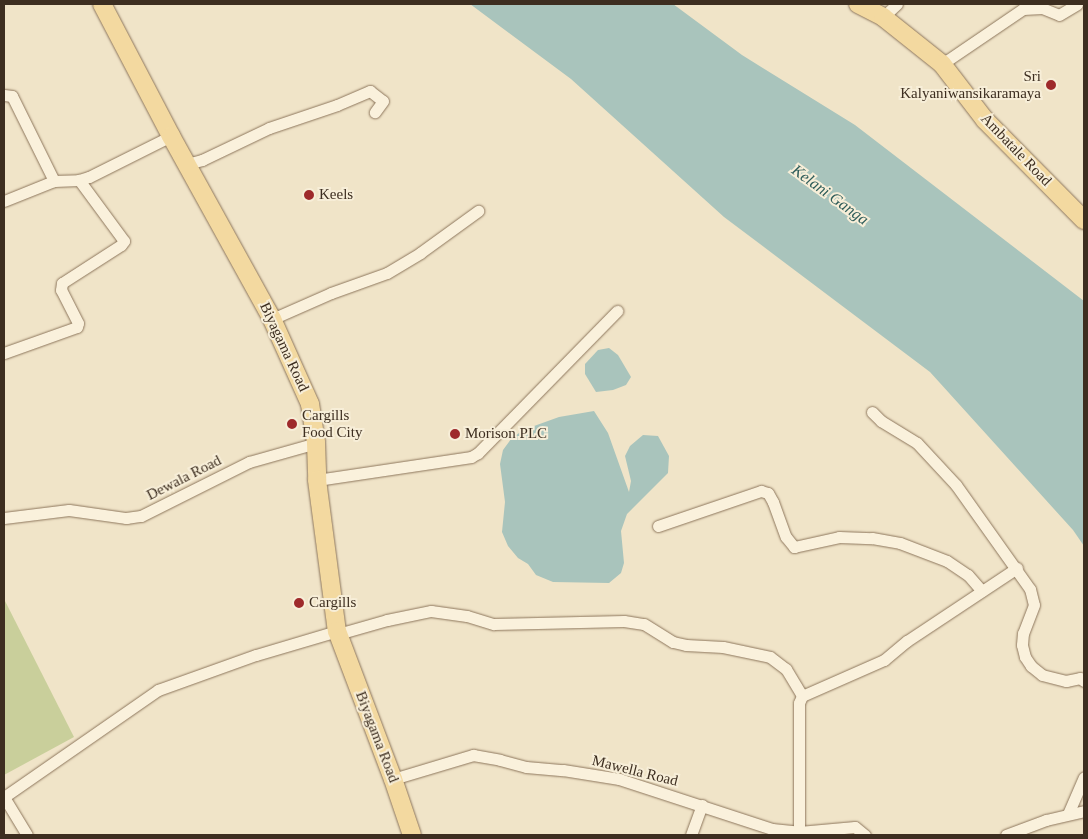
<!DOCTYPE html>
<style>
body{margin:0}
#map{position:relative;width:1088px;height:839px;overflow:hidden;background:#f0e4c8;font-family:"Times New Roman",serif}
div>[style]{position:absolute}
.green>*{inset:0;background:#c9cf9b}
.water>*{inset:0;background:#a9c4bc}
.roads{filter:drop-shadow(0 0 1px #8d765c) drop-shadow(0 0 1px #8d765c)}
.street>*{height:11px;margin:-5.5px;padding:0 5.5px;transform-origin:5.5px;border-radius:5.5px;background:#faf1dc}
.primary>*{height:18px;margin:-9px;padding:0 9px;transform-origin:9px;border-radius:9px;background:#f3d9a0}
.dots>*{width:14px;height:14px;translate:-50% -50%;box-sizing:border-box;border:2px solid #f7eed8;border-radius:50%}
span{translate:-50% -50%;white-space:nowrap;text-align:center;line-height:1.15;-webkit-text-stroke:4px #f7eed8;paint-order:stroke}
.poi-label{font-size:15px;color:#3d2e20}
.right{translate:-100% -50%;text-align:right}
.left{translate:0 -50%;text-align:left}
.street-label{font-size:15px;color:#3d2e20}
.water-label{font-size:16px;color:#2f5d5a;font-style:italic}
.frame{position:absolute;inset:0;border:5px solid #3d2e20;pointer-events:none}
</style>
<div id="map">
<div class="green">
<div style="clip-path:polygon(4px 599px,74px 737px,4px 775px)"></div>
</div>
<div class="water">
<div style="clip-path:polygon(470px 4px,673px 4px,742px 55px,855px 125px,1084px 301px,1084px 546px,1073px 530px,930px 372px,724px 217px,571px 79px)"></div>
<div style="clip-path:polygon(609px 348px,618px 355px,631px 377px,626px 385px,613px 390px,596px 392px,585px 374px,585px 364px,598px 350px)"></div>
<div style="clip-path:polygon(594px 411px,608px 433px,629px 492px,631px 481px,625px 456px,630px 446px,643px 435px,658px 436px,669px 456px,668px 473px,627px 514px,621px 531px,624px 563px,621px 573px,609px 583px,553px 582px,536px 575px,528px 564px,518px 558px,508px 546px,502px 532px,505px 502px,500px 464px,503px 450px,511px 439px,523px 430px,559px 417px)"></div>
</div>
<div class="roads">
<div class="street">
<div style="left:883px;top:17px;width:19px;rotate:-43deg"></div>
<div style="left:942px;top:64px;width:98px;rotate:-34.2deg"></div>
<div style="left:1023px;top:9px;width:19px;rotate:-3deg"></div>
<div style="left:1042px;top:8px;width:18px;rotate:22deg"></div>
<div style="left:1059px;top:15px;width:21px;rotate:-31deg"></div>
<div style="left:4px;top:95px;width:8px;rotate:7deg"></div>
<div style="left:12px;top:96px;width:95px;rotate:63.7deg"></div>
<div style="left:187px;top:164px;width:16px;rotate:-15deg"></div>
<div style="left:202px;top:160px;width:74px;rotate:-25.5deg"></div>
<div style="left:269px;top:128px;width:72px;rotate:-18.7deg"></div>
<div style="left:337px;top:105px;width:36px;rotate:-23deg"></div>
<div style="left:370px;top:91px;width:16px;rotate:38deg"></div>
<div style="left:383px;top:101px;width:14px;rotate:126deg"></div>
<div style="left:4px;top:201px;width:54px;rotate:-21.8deg"></div>
<div style="left:54px;top:181px;width:25px;rotate:-2deg"></div>
<div style="left:79px;top:180px;width:10px;rotate:-17deg"></div>
<div style="left:89px;top:177px;width:92px;rotate:-26.6deg"></div>
<div style="left:272px;top:319px;width:64px;rotate:-23.8deg"></div>
<div style="left:331px;top:293px;width:59px;rotate:-19.7deg"></div>
<div style="left:387px;top:273px;width:39px;rotate:-31deg"></div>
<div style="left:420px;top:253px;width:72px;rotate:-35.9deg"></div>
<div style="left:4px;top:353px;width:77px;rotate:-19.6deg"></div>
<div style="left:77px;top:327px;width:4px;rotate:-76deg"></div>
<div style="left:78px;top:323px;width:37px;rotate:-117deg"></div>
<div style="left:61px;top:290px;width:7px;rotate:-82deg"></div>
<div style="left:62px;top:283px;width:70px;rotate:-32.8deg"></div>
<div style="left:121px;top:245px;width:5px;rotate:-53deg"></div>
<div style="left:124px;top:241px;width:76px;rotate:-126.4deg"></div>
<div style="left:872px;top:412px;width:13px;rotate:45deg"></div>
<div style="left:881px;top:421px;width:42px;rotate:31.4deg"></div>
<div style="left:917px;top:443px;width:57px;rotate:47.1deg"></div>
<div style="left:956px;top:485px;width:128px;rotate:54.6deg"></div>
<div style="left:1030px;top:589px;width:16px;rotate:76deg"></div>
<div style="left:1034px;top:605px;width:30px;rotate:111deg"></div>
<div style="left:1023px;top:633px;width:12px;rotate:95deg"></div>
<div style="left:1022px;top:645px;width:12px;rotate:76deg"></div>
<div style="left:1025px;top:657px;width:11px;rotate:56deg"></div>
<div style="left:1031px;top:666px;width:14px;rotate:39deg"></div>
<div style="left:1042px;top:675px;width:25px;rotate:14deg"></div>
<div style="left:1066px;top:681px;width:14px;rotate:-12deg"></div>
<div style="left:1080px;top:678px;width:5px;rotate:37deg"></div>
<div style="left:317px;top:480px;width:156px;rotate:-8.5deg"></div>
<div style="left:471px;top:457px;width:8px;rotate:-30deg"></div>
<div style="left:478px;top:453px;width:199px;rotate:-45.6deg"></div>
<div style="left:4px;top:518px;width:65px;rotate:-7deg"></div>
<div style="left:69px;top:510px;width:58px;rotate:8deg"></div>
<div style="left:126px;top:518px;width:15px;rotate:-8deg"></div>
<div style="left:141px;top:516px;width:121px;rotate:-26.6deg"></div>
<div style="left:249px;top:462px;width:70px;rotate:-15.8deg"></div>
<div style="left:658px;top:526px;width:109px;rotate:-18.8deg"></div>
<div style="left:761px;top:491px;width:7px;rotate:16deg"></div>
<div style="left:768px;top:493px;width:10px;rotate:61deg"></div>
<div style="left:773px;top:502px;width:37px;rotate:70deg"></div>
<div style="left:786px;top:537px;width:13px;rotate:51deg"></div>
<div style="left:794px;top:547px;width:46px;rotate:-12.5deg"></div>
<div style="left:839px;top:537px;width:33px;rotate:2deg"></div>
<div style="left:872px;top:538px;width:28px;rotate:10deg"></div>
<div style="left:900px;top:543px;width:50px;rotate:21deg"></div>
<div style="left:947px;top:561px;width:25px;rotate:34deg"></div>
<div style="left:968px;top:575px;width:21px;rotate:49deg"></div>
<div style="left:338px;top:634px;width:51px;rotate:-15.9deg"></div>
<div style="left:387px;top:620px;width:45px;rotate:-11.6deg"></div>
<div style="left:431px;top:611px;width:36px;rotate:8deg"></div>
<div style="left:467px;top:616px;width:28px;rotate:17deg"></div>
<div style="left:494px;top:624px;width:130px;rotate:-1.3deg"></div>
<div style="left:624px;top:621px;width:20px;rotate:9deg"></div>
<div style="left:644px;top:624px;width:34px;rotate:32deg"></div>
<div style="left:673px;top:642px;width:13px;rotate:13deg"></div>
<div style="left:686px;top:645px;width:37px;rotate:3deg"></div>
<div style="left:723px;top:647px;width:48px;rotate:12deg"></div>
<div style="left:770px;top:657px;width:20px;rotate:37deg"></div>
<div style="left:786px;top:669px;width:31px;rotate:59deg"></div>
<div style="left:393px;top:779px;width:84px;rotate:-16.7deg"></div>
<div style="left:473px;top:755px;width:27px;rotate:10deg"></div>
<div style="left:500px;top:760px;width:27px;rotate:15deg"></div>
<div style="left:526px;top:767px;width:37px;rotate:5deg"></div>
<div style="left:563px;top:770px;width:57px;rotate:9.1deg"></div>
<div style="left:619px;top:779px;width:161px;rotate:18.1deg"></div>
<div style="left:772px;top:829px;width:27px;rotate:6deg"></div>
<div style="left:799px;top:832px;width:56px;rotate:-5.1deg"></div>
<div style="left:855px;top:827px;width:13px;rotate:39deg"></div>
<div style="left:4px;top:797px;width:188px;rotate:-34.8deg"></div>
<div style="left:158px;top:690px;width:104px;rotate:-19.7deg"></div>
<div style="left:256px;top:655px;width:84px;rotate:-16.5deg"></div>
<div style="left:4px;top:797px;width:44px;rotate:58.8deg"></div>
<div style="left:1068px;top:814px;width:40px;rotate:-66.6deg"></div>
<div style="left:799px;top:832px;width:129px;rotate:-90deg"></div>
<div style="left:799px;top:703px;width:8px;rotate:-67deg"></div>
<div style="left:802px;top:696px;width:90px;rotate:-23.7deg"></div>
<div style="left:884px;top:660px;width:30px;rotate:-40deg"></div>
<div style="left:907px;top:641px;width:132px;rotate:-33.6deg"></div>
<div style="left:691px;top:835px;width:32px;rotate:-70deg"></div>
<div style="left:1006px;top:835px;width:43px;rotate:-20.6deg"></div>
<div style="left:1046px;top:820px;width:39px;rotate:-13deg"></div>
</div>
<div class="primary">
<div style="left:102px;top:4px;width:149px;rotate:62.4deg"></div>
<div style="left:171px;top:136px;width:209px;rotate:61.1deg"></div>
<div style="left:272px;top:319px;width:93px;rotate:65.9deg"></div>
<div style="left:310px;top:404px;width:39px;rotate:81deg"></div>
<div style="left:316px;top:443px;width:37px;rotate:88deg"></div>
<div style="left:317px;top:480px;width:152px;rotate:82.5deg"></div>
<div style="left:337px;top:631px;width:158px;rotate:69.3deg"></div>
<div style="left:393px;top:779px;width:59px;rotate:71.3deg"></div>
<div style="left:858px;top:4px;width:28px;rotate:27deg"></div>
<div style="left:883px;top:17px;width:75px;rotate:38.5deg"></div>
<div style="left:942px;top:64px;width:71px;rotate:52.5deg"></div>
<div style="left:985px;top:120px;width:141px;rotate:45.3deg"></div>
</div>
</div>
<div class="dots">
<div style="left:1051px;top:85px;background:#9e2a2b"></div>
<div style="left:309px;top:195px;background:#9e2a2b"></div>
<div style="left:292px;top:424px;background:#9e2a2b"></div>
<div style="left:455px;top:434px;background:#9e2a2b"></div>
<div style="left:299px;top:603px;background:#9e2a2b"></div>
</div>
<div class="poi-label">
<span class="right" style="left:1041px;top:85px">Sri<br>Kalyaniwansikaramaya</span>
<span class="left" style="left:319px;top:195px">Keels</span>
<span class="left" style="left:302px;top:424px">Cargills<br>Food City</span>
<span class="left" style="left:465px;top:434px">Morison PLC</span>
<span class="left" style="left:309px;top:603px">Cargills</span>
</div>
<div class="street-label">
<span style="left:1016px;top:150px;rotate:46deg">Ambatale Road</span>
<span style="left:284px;top:347px;rotate:65deg">Biyagama Road</span>
<span style="left:184px;top:478px;rotate:-27deg">Dewala Road</span>
<span style="left:377px;top:737px;rotate:69deg">Biyagama Road</span>
<span style="left:635px;top:771px;rotate:14deg">Mawella Road</span>
</div>
<div class="water-label">
<span style="left:830px;top:195px;rotate:36deg">Kelani Ganga</span>
</div>
<div class="frame"></div>
</div>
